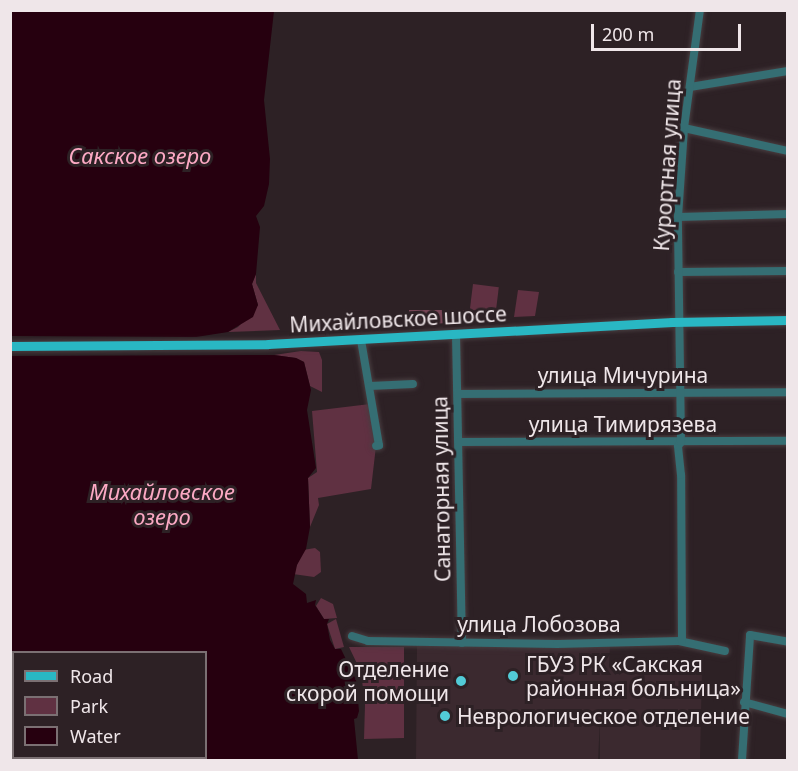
<!DOCTYPE html>
<meta charset="utf-8">
<style>
body{margin:0}
#map{position:relative;width:798px;height:771px;overflow:hidden;background:#2d2125;font-family:"Noto Sans",sans-serif}
div>[style]{position:absolute}
.built>*{inset:0;background:#3b292f}
.green>*{inset:0;background:#603142;transform-origin:0 0}
.forest>*{inset:0;background:#764455}
.water>*{inset:0;background:#26000f}
.roads{filter:drop-shadow(0 0 2px #483d40) drop-shadow(0 0 2px #483d40)}
.minor>*{height:8px;margin:-4px;padding:0 4px;transform-origin:4px;border-radius:4px;background:#356e73}
.major>*{height:9px;margin:-4.5px;padding:0 4.5px;transform-origin:4.5px;border-radius:4.5px;background:#29b7c3}
.dots>*{width:16px;height:16px;translate:-50% -50%;box-sizing:border-box;border:3px solid #2d2125;border-radius:50%}
span{translate:-50% -50%;white-space:nowrap;text-align:center;line-height:1.15;-webkit-text-stroke:6px #2d2125;paint-order:stroke}
.street-label{font-size:21px;color:#efe6e9}
.poi-label{font-size:21px;color:#efe6e9}
.left{translate:0 -50%;text-align:left}
.right{translate:-100% -50%;text-align:right}
.water-label{font-size:22px;color:#fca9c4;font-style:italic}
.frame{position:absolute;inset:0;border:12px solid #efe6e9;pointer-events:none}
.legend{position:absolute;left:12px;top:651px;width:195px;height:108px;box-sizing:border-box;background:#2d2125;border:2px solid #7b7073;margin:0;padding:8px 10px;list-style:none;font-size:18px;color:#efe6e9}
.legend li{display:flex;align-items:center;gap:12px;height:30px}
.legend b{width:30px;border:2px solid #7b7073}
.scale{position:absolute;left:591px;top:24px;width:150px;height:27px;box-sizing:border-box;border:3px solid #efe6e9;border-top:0;padding-left:8px;font-size:18px;line-height:21px;white-space:nowrap;color:#efe6e9;-webkit-text-stroke:4px #2d2125;paint-order:stroke}
</style>
<div id="map">
<div class="built">
<div style="clip-path:polygon(417px 645px,610px 646px,609px 667px,702px 670px,700px 760px,600px 760px,600px 720px,598px 760px,416px 760px)"></div>
</div>
<div class="green">
<div style="clip-path:polygon(256px 274px,256px 283px,280px 330px,228px 332px,238px 327px,258px 305px,252px 284px)"></div>
<div style="left:473px;top:284px;width:26px;height:26px;rotate:7deg"></div>
<div style="clip-path:polygon(518px 290px,539px 292px,535px 316px,514px 317px)"></div>
<div style="clip-path:polygon(301px 351px,319px 352px,322px 360px,322px 392px,310px 386px,304px 362px,296px 358px,274px 355px)"></div>
<div style="clip-path:polygon(370px 404px,376px 446px,371px 489px,318px 498px,319px 505px,310px 527px,308px 478px,317px 472px,312px 411px)"></div>
<div style="clip-path:polygon(315px 548px,320px 552px,321px 572px,314px 577px,293px 574px,303px 550px)"></div>
<div style="clip-path:polygon(321px 598px,333px 604px,337px 618px,324px 619px,316px 606px)"></div>
<div style="clip-path:polygon(336px 619px,344px 647px,335px 649px,327px 624px)"></div>
<div style="clip-path:polygon(349px 647px,404px 647px,404px 738px,364px 739px,365px 705px,361px 672px)"></div>
</div>
<div class="forest">
<div style="clip-path:polygon(409px 310px,469px 310px,468px 322px,409px 325px)"></div>
</div>
<div class="water">
<div style="clip-path:polygon(11px 10px,274px 11px,264px 100px,270px 159px,269px 184px,264px 206px,256px 216px,260px 227px,256px 274px,252px 284px,258px 305px,253px 317px,228px 332px,196px 337px,11px 336px)"></div>
<div style="clip-path:polygon(274px 355px,296px 358px,304px 362px,311px 390px,307px 410px,316px 468px,308px 478px,310px 527px,306px 549px,297px 565px,293px 584px,306px 594px,307px 603px,316px 600px,315px 605px,324px 619px,329px 619px,327px 624px,330px 640px,335px 649px,341px 649px,356px 680px,359px 711px,357px 718px,354px 719px,358px 760px,66px 760px,65px 758px,206px 758px,206px 652px,14px 652px,13px 724px,11px 723px,11px 356px)"></div>
</div>
<div class="roads">
<div class="minor">
<div style="left:690px;top:87px;width:99px;rotate:-9.3deg"></div>
<div style="left:684px;top:128px;width:107px;rotate:12.5deg"></div>
<div style="left:678px;top:217px;width:110px;rotate:-1.6deg"></div>
<div style="left:678px;top:272px;width:110px;rotate:-0.5deg"></div>
<div style="left:456px;top:334px;width:309px;rotate:88.9deg"></div>
<div style="left:361px;top:340px;width:107px;rotate:80.3deg"></div>
<div style="left:379px;top:445px;width:3px;rotate:162deg"></div>
<div style="left:370px;top:386px;width:43px;rotate:-2.7deg"></div>
<div style="left:458px;top:394px;width:330px;rotate:-0.3deg"></div>
<div style="left:459px;top:442px;width:329px;rotate:-0.2deg"></div>
<div style="left:352px;top:636px;width:17px;rotate:17deg"></div>
<div style="left:368px;top:641px;width:189px;rotate:0.9deg"></div>
<div style="left:557px;top:644px;width:122px;rotate:-1.4deg"></div>
<div style="left:679px;top:641px;width:47px;rotate:12.3deg"></div>
<div style="left:682px;top:641px;width:166px;rotate:-90.3deg"></div>
<div style="left:681px;top:475px;width:29px;rotate:-96deg"></div>
<div style="left:678px;top:446px;width:5px;rotate:-53deg"></div>
<div style="left:681px;top:442px;width:225px;rotate:-90.8deg"></div>
<div style="left:678px;top:217px;width:89px;rotate:-86.1deg"></div>
<div style="left:684px;top:128px;width:119px;rotate:-82.3deg"></div>
<div style="left:744px;top:702px;width:46px;rotate:15.3deg"></div>
<div style="left:742px;top:760px;width:125px;rotate:-86.3deg"></div>
<div style="left:750px;top:635px;width:39px;rotate:10deg"></div>
</div>
<div class="major">
<div style="left:10px;top:346px;width:258px;rotate:-0.4deg"></div>
<div style="left:268px;top:344px;width:405px;rotate:-3.1deg"></div>
<div style="left:672px;top:322px;width:116px;rotate:-1deg"></div>
</div>
</div>
<div class="dots">
<div style="left:513px;top:676px;background:#52cbd7"></div>
<div style="left:461px;top:681px;background:#52cbd7"></div>
<div style="left:445px;top:716px;background:#52cbd7"></div>
</div>
<div class="street-label">
<span style="left:667px;top:165px;rotate:-86deg">Курортная улица</span>
<span style="left:398px;top:319px;rotate:-3deg">Михайловское шоссе</span>
<span style="left:623px;top:375px">улица Мичурина</span>
<span style="left:623px;top:424px">улица Тимирязева</span>
<span style="left:441px;top:489px;rotate:-91deg">Санаторная улица</span>
<span style="left:539px;top:624px">улица Лобозова</span>
</div>
<div class="poi-label">
<span class="left" style="left:526px;top:676px">ГБУЗ РК «Сакская<br>районная больница»</span>
<span class="right" style="left:449px;top:681px">Отделение<br>скорой помощи</span>
<span class="left" style="left:457px;top:716px">Неврологическое отделение</span>
</div>
<div class="water-label">
<span style="left:140px;top:156px">Сакское озеро</span>
<span style="left:162px;top:504px">Михайловское<br>озеро</span>
</div>
<div class="frame"></div>
<ul class="legend">
<li><b style="height:8px;background:#29b7c3"></b>Road</li>
<li><b style="height:16px;background:#603142"></b>Park</li>
<li><b style="height:16px;background:#26000f"></b>Water</li>
</ul>
<div class="scale">200 m</div>
</div>
